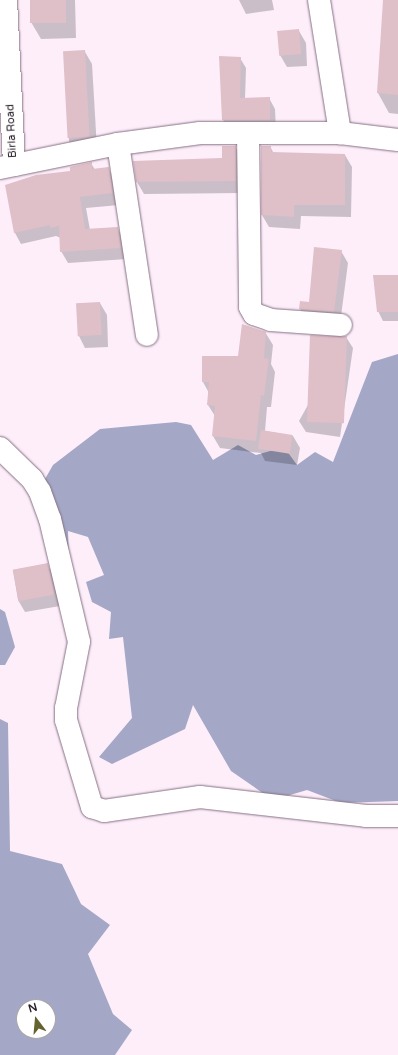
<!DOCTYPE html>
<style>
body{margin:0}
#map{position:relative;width:398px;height:1055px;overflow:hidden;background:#fdeefa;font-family:"Varela Round",sans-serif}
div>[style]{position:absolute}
.water>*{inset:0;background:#a4a8c6}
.shadow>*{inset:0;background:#0003}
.building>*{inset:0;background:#dfbfc8;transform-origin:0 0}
.roads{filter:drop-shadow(0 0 1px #877082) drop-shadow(0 0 1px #877082)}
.minor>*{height:22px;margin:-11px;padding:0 11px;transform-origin:11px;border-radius:11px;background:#fff}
.major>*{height:22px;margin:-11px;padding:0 11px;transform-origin:11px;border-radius:11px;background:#fff}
span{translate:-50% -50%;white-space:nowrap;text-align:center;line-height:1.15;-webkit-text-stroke:3px #fff;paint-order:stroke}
.street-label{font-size:11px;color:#281f27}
.north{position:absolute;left:16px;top:999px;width:40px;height:40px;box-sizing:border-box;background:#fff;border:1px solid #a9a5a9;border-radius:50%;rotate:344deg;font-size:11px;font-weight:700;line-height:16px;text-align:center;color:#281f27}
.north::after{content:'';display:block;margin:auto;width:14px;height:18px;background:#646330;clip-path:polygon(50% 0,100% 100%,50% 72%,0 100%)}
</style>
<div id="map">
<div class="water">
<div style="clip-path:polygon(398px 354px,398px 801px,341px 803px,307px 790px,273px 800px,231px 771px,193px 705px,185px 729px,112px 764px,99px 757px,132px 718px,123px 637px,109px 639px,111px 612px,92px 602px,86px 582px,104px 575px,88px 537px,68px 531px,69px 560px,53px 517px,33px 500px,53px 465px,100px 429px,176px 422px,191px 425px,213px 460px,238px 445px,256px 455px,284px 447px,297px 465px,315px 452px,333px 462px,372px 362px)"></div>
<div style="clip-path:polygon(0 609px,5px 612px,15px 647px,5px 665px,0 665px)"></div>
<div style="clip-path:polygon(evenodd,0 719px,8px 723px,10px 851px,62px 864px,81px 904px,110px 925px,88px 954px,113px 1014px,132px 1030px,115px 1055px,0 1055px,0 719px,24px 1007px,48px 1007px,48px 1031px,24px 1031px,24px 1007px)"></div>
</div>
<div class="shadow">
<div style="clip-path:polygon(31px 0,75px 0,76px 38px,41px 39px,31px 22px)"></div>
<div style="clip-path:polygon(239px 0,272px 0,274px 10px,246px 14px)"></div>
<div style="clip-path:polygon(384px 0,398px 0,398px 114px,389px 113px,378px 93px)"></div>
<div style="clip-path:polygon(299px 31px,306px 43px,307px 66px,287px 67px,280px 55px)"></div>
<div style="clip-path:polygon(85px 52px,92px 64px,97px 149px,76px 153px,69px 141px,64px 53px)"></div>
<div style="clip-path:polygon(220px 57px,240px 58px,246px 68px,245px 99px,269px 98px,275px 109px,276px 131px,229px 131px,223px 120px)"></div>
<div style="clip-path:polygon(235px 146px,242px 159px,242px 193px,144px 194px,137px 182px,223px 159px)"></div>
<div style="clip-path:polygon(270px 146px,274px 154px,345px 155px,352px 167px,351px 217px,301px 216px,300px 229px,269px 227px,262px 215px)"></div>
<div style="clip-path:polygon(91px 163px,95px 170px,108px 168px,115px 180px,119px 205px,86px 208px,90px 230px,117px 228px,124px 240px,127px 259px,68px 263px,61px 251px,61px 238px,56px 236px,21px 244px,15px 233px,6px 186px,71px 172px)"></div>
<div style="clip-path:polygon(341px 251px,348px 263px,340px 324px,307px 321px,300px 309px,301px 302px,310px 303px)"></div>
<div style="clip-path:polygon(398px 276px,398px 321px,383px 321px,378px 311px)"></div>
<div style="clip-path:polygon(100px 303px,107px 315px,108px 347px,85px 348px,79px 336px)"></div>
<div style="clip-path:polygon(265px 332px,273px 345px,271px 364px,275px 372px,271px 407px,267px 407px,265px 431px,293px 436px,300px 448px,297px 465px,265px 461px,261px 453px,220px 448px,213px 436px,215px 416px,208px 405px,209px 393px,203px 382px,239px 357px)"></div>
<div style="clip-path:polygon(346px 337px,353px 348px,340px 437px,306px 432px,299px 421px)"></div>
<div style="clip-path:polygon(47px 564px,54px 576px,60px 606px,25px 612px,18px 600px,13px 570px)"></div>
</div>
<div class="building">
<div style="left:30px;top:0;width:36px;height:23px"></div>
<div style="clip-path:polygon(383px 0,398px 0,398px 95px,377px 93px)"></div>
<div style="left:299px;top:29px;width:25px;height:22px;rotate:85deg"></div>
<div style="left:85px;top:50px;width:87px;height:22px;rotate:87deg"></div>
<div style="clip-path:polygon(219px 56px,241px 57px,240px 98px,270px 97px,270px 120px,222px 120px)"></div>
<div style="clip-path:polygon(222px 146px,236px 146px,236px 181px,136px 182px,133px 161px,222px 158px)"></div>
<div style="clip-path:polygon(261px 146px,271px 146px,271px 152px,345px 154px,345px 205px,294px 205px,294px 217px,261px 215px)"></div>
<div style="clip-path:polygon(92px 162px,92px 169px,109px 167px,113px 193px,80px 197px,85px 229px,118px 227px,121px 248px,60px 252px,59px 226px,50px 228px,50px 225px,14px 233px,5px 185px,36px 175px,70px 171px,70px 167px)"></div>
<div style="clip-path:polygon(314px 247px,342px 250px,334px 312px,299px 309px,300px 301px,309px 302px)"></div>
<div style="clip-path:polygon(373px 275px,398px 275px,398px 312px,377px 312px)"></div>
<div style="left:100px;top:302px;width:33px;height:24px;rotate:87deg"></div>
<div style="clip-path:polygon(242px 324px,266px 332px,264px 358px,269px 359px,264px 396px,261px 395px,256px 441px,212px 436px,215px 406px,207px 405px,209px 382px,202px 382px,202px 356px,238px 356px)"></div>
<div style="left:310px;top:335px;width:37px;height:87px;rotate:2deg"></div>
<div style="left:261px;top:430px;width:32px;height:19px;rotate:9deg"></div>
<div style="left:48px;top:563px;width:32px;height:36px;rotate:79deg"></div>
</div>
<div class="roads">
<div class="minor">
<div style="left:6px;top:0;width:165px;rotate:87.2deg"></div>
<div style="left:319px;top:0;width:135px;rotate:81deg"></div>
<div style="left:248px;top:133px;width:174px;rotate:89.3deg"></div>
<div style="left:250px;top:307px;width:8px;rotate:60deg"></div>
<div style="left:254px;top:314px;width:18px;rotate:19deg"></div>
<div style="left:271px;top:320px;width:70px;rotate:4.1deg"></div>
<div style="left:118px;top:144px;width:193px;rotate:81.4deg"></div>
<div style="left:0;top:448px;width:45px;rotate:44.1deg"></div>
<div style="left:32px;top:479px;width:15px;rotate:58deg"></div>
<div style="left:40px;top:492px;width:29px;rotate:70deg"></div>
<div style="left:50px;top:519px;width:126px;rotate:76.7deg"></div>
<div style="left:79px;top:642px;width:67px;rotate:101.1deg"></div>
<div style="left:66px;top:708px;width:12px;rotate:90deg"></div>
<div style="left:66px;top:720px;width:91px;rotate:73.4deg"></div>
<div style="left:92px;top:807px;width:13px;rotate:18deg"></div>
<div style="left:104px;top:811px;width:97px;rotate:-8.3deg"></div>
<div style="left:200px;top:797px;width:167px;rotate:6.5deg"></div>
<div style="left:366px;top:816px;width:32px"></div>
</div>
<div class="major">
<div style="left:0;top:168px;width:120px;rotate:-11.5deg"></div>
<div style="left:118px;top:144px;width:83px;rotate:-7.6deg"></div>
<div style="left:200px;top:133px;width:140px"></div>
<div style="left:340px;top:133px;width:58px;rotate:6.9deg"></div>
</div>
</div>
<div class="street-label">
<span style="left:12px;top:131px;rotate:-93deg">Birla Road</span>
</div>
<div class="north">N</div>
</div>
